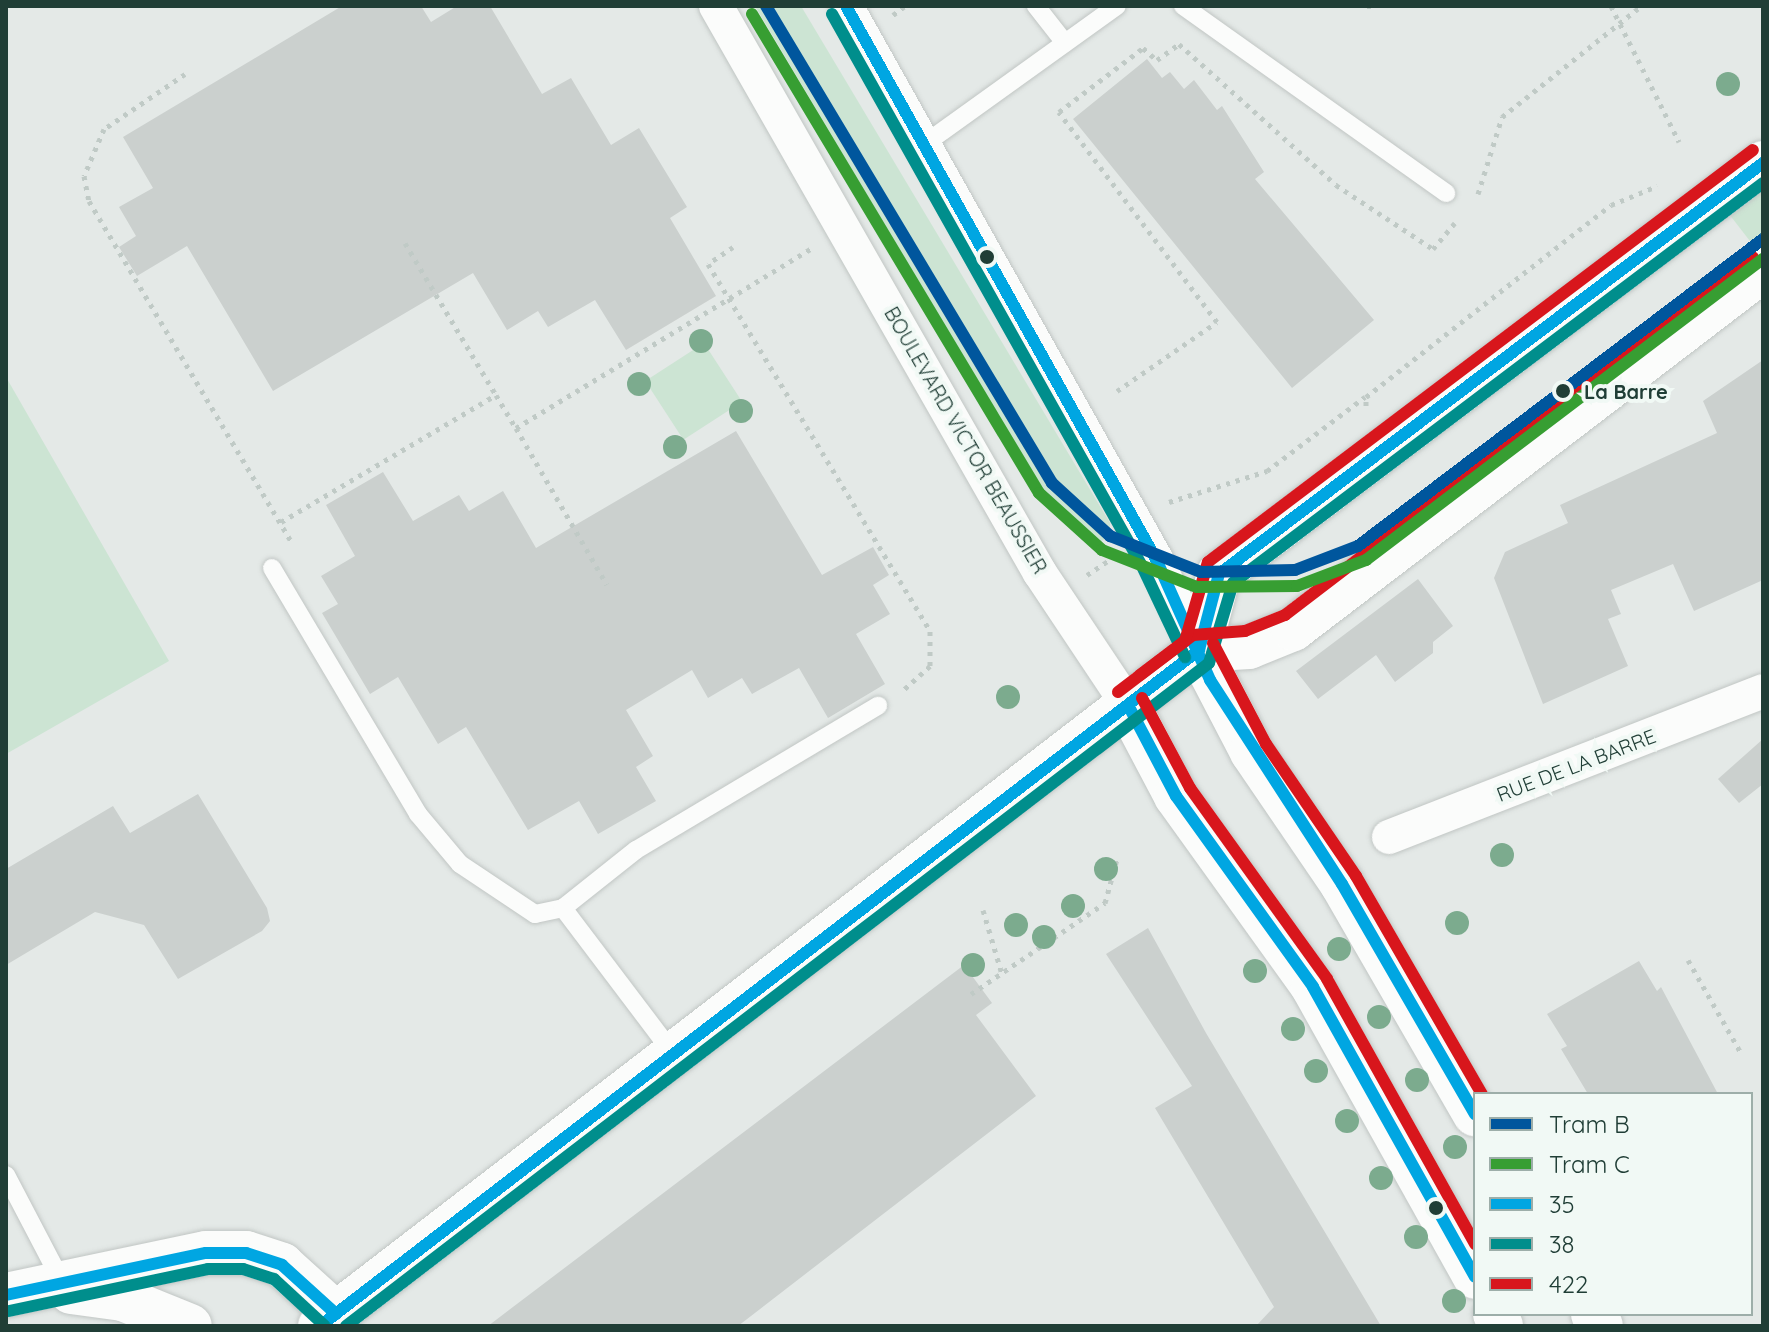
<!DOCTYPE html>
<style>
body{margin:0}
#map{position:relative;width:1769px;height:1332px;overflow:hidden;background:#e4e9e7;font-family:Quicksand,sans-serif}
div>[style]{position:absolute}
.green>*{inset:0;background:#cce4d3;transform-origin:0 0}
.building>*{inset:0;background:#cbd0ce}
.path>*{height:5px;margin-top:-2.5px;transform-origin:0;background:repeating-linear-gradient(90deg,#c0cac6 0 4px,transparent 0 10px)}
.roads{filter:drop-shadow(0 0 2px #c1c6c4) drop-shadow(0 0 2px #c1c6c4)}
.lane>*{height:18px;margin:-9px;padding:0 9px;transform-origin:9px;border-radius:9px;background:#fbfcfb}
.street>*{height:34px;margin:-17px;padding:0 17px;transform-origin:17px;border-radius:17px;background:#fbfcfb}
.secondary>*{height:44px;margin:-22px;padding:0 22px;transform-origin:22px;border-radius:22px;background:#fbfcfb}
.bus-1>*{height:12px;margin:-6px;padding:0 6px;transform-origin:6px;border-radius:6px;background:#00a6e2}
.bus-2>*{height:12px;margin:-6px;padding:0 6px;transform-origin:6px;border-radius:6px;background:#008e8c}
.bus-3>*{height:12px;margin:-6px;padding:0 6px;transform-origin:6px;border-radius:6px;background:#d8161c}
.tram-1>*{height:12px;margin:-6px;padding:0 6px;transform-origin:6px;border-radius:6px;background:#00569d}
.tram-2>*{height:12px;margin:-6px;padding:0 6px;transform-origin:6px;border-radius:6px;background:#379e32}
.trees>*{width:24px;height:24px;margin:-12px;border-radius:50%;background:#7cab8e}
.dots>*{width:22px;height:22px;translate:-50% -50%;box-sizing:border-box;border:4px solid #f1f9f5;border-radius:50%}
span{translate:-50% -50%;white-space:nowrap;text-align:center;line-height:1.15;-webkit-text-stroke:8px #f1f9f5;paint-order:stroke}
.stop-label{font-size:20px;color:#203e36;font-weight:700}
.left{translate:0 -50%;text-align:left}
.street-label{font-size:20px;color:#203e36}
.frame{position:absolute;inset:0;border:8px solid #203e36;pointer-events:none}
.legend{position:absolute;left:1473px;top:1092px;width:280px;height:224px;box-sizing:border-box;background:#f1f9f5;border:2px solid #9daea9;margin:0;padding:10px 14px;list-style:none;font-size:24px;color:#203e36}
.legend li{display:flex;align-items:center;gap:16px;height:40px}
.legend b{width:40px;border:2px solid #9daea9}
</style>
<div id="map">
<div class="green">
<div style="clip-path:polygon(755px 6px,801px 6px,1110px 523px,1110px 536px,1098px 543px,1041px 488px)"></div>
<div style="clip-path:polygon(1763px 175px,1763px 251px,1760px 254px,1722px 205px)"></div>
<div style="left:704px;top:343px;width:70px;height:70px;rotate:57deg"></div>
<div style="clip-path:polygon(6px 377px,169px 661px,6px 754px)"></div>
</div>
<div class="building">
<div style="clip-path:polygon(342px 6px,421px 6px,431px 22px,457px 6px,490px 6px,542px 94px,571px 78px,611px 145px,639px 128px,687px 207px,670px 218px,716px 296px,626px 350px,595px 300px,548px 327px,538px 311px,507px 330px,473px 273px,273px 391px,187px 246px,137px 276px,119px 247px,136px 236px,119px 207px,153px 188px,123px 137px)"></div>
<div style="clip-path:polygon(1147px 59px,1162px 78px,1170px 72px,1184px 89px,1194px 80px,1217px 110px,1222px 106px,1264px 172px,1255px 179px,1374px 320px,1292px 388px,1073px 119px)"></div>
<div style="clip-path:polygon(1763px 360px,1763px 580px,1694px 611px,1673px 564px,1611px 590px,1621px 614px,1608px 619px,1628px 666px,1543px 704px,1494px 578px,1505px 552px,1568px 523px,1560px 505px,1717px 433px,1703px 401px)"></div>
<div style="clip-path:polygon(736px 431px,822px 575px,873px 547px,889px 575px,873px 585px,890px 614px,856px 634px,885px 684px,828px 718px,799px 668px,752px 694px,742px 678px,708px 698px,692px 670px,626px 710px,653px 756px,636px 767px,656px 801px,598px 834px,579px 801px,528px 830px,466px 727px,438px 744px,398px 677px,370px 694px,322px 613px,338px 604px,321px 576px,355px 556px,326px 505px,383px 472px,413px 521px,459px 495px,469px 511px,503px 491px,536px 548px)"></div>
<div style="clip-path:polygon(1418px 579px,1453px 626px,1433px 642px,1433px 653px,1395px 682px,1376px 655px,1318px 699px,1296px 671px)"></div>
<div style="clip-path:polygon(1763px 739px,1763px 784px,1739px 803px,1718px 779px)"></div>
<div style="clip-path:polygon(198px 794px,267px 908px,270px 921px,262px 931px,178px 979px,144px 925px,95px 912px,6px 965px,6px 869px,113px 806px,130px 833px)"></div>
<div style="clip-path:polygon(1148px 928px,1206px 1033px,1381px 1326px,1256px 1326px,1274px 1307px,1155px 1108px,1192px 1086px,1106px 954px)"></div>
<div style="clip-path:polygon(1639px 961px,1657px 991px,1661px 987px,1718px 1094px,1588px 1094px,1561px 1049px,1567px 1046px,1547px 1014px)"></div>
<div style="clip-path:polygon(964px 965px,992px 1003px,976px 1015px,1036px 1096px,738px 1326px,488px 1326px)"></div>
</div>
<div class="path">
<div style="left:1367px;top:6px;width:7px"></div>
<div style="left:1611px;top:6px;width:152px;rotate:63.4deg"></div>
<div style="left:893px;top:15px;width:15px;rotate:-37deg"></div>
<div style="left:185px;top:74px;width:98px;rotate:145.8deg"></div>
<div style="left:104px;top:129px;width:51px;rotate:113.1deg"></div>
<div style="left:84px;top:176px;width:25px;rotate:79deg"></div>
<div style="left:89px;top:201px;width:399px;rotate:59.3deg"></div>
<div style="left:1478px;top:194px;width:81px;rotate:-72.7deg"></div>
<div style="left:1502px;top:117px;width:178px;rotate:-38.6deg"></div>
<div style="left:405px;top:243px;width:177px;rotate:59.1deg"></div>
<div style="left:733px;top:247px;width:30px;rotate:146deg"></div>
<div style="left:708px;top:264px;width:429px;rotate:58.8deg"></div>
<div style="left:930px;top:631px;width:35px;rotate:90deg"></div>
<div style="left:930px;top:666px;width:36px;rotate:138deg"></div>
<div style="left:1117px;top:391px;width:121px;rotate:-34.6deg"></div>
<div style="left:1217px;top:322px;width:263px;rotate:-127deg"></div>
<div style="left:1059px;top:112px;width:106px;rotate:-37.3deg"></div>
<div style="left:1143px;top:48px;width:18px;rotate:41deg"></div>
<div style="left:1157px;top:60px;width:27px;rotate:-36deg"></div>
<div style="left:1179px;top:44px;width:211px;rotate:41.9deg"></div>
<div style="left:1336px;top:185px;width:116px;rotate:33.4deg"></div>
<div style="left:1433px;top:249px;width:34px;rotate:-50deg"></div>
<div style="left:1366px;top:406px;width:9px;rotate:-90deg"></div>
<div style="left:1366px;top:397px;width:311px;rotate:-38.1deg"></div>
<div style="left:1611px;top:205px;width:50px;rotate:-22.4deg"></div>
<div style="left:516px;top:428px;width:181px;rotate:59.9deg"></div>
<div style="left:1169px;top:502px;width:103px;rotate:-17.6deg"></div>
<div style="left:1267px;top:471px;width:123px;rotate:-37.1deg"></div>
<div style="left:281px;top:522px;width:250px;rotate:-30.6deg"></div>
<div style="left:496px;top:395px;width:39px;rotate:59deg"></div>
<div style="left:516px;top:428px;width:346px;rotate:-31.3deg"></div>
<div style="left:1087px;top:575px;width:30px;rotate:-34deg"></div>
<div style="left:983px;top:910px;width:67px;rotate:73.5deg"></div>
<div style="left:1688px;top:960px;width:105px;rotate:60.3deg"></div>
<div style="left:971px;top:994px;width:162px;rotate:-34.2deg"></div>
<div style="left:1105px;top:903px;width:46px;rotate:-74.7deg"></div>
</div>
<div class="roads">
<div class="lane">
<div style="left:1036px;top:6px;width:47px;rotate:51.9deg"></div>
<div style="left:1183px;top:6px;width:323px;rotate:35.4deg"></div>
<div style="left:926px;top:143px;width:235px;rotate:-35.7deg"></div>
<div style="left:272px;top:568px;width:286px;rotate:59.3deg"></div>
<div style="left:418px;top:814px;width:65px;rotate:50deg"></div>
<div style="left:460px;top:864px;width:90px;rotate:33.7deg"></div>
<div style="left:535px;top:914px;width:29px;rotate:-12deg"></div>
<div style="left:563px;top:908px;width:93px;rotate:-38.5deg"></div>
<div style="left:636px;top:850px;width:282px;rotate:-30.8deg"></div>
<div style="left:563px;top:908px;width:181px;rotate:52.9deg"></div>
<div style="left:6px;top:1175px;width:123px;rotate:62.4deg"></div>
</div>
<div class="street">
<div style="left:716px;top:6px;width:653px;rotate:60.26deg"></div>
<div style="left:1040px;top:573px;width:159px;rotate:56.3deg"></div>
<div style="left:846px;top:6px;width:634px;rotate:60.73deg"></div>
<div style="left:1156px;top:559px;width:101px;rotate:64.7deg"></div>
<div style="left:1389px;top:837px;width:401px;rotate:-21.3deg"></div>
</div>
<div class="secondary">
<div style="left:1199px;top:650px;width:79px;rotate:-75.3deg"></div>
<div style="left:1219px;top:574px;width:682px;rotate:-37.07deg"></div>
<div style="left:1199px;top:650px;width:115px;rotate:62.5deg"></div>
<div style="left:1252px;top:752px;width:160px;rotate:55.7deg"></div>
<div style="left:1342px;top:884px;width:266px;rotate:60deg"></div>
<div style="left:1128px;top:705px;width:103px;rotate:62.2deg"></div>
<div style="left:1176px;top:796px;width:235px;rotate:54.3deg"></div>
<div style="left:1313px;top:987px;width:332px;rotate:60.8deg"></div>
<div style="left:71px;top:1292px;width:52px;rotate:7.7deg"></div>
<div style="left:123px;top:1299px;width:72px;rotate:21.9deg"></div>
<div style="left:6px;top:1295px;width:204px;rotate:-11.9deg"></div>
<div style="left:206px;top:1253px;width:40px"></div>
<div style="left:246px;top:1253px;width:38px;rotate:18deg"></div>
<div style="left:282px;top:1265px;width:73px;rotate:42.2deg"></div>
<div style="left:1495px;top:1314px;width:13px;rotate:63deg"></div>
<div style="left:1593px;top:1314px;width:14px;rotate:56deg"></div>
<div style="left:320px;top:1326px;width:1109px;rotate:-37.56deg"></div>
<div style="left:1199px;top:650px;width:50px;rotate:-3.4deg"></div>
<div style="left:1249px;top:647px;width:48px;rotate:-22.2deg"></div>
<div style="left:1293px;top:629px;width:591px;rotate:-37.37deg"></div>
</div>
</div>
<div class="bus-1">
<div style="left:846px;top:6px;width:634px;rotate:60.73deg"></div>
<div style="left:1156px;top:559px;width:133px;rotate:65.9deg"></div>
<div style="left:1210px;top:680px;width:243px;rotate:57.1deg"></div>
<div style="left:1342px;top:884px;width:266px;rotate:60deg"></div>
<div style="left:1128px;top:705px;width:103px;rotate:62.2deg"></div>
<div style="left:1176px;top:796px;width:235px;rotate:54.3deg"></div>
<div style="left:1313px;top:987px;width:332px;rotate:60.8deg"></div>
<div style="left:6px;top:1295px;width:204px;rotate:-11.9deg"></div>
<div style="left:206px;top:1253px;width:40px"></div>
<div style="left:246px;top:1253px;width:38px;rotate:18deg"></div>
<div style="left:282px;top:1265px;width:73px;rotate:42.2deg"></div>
<div style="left:320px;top:1326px;width:1109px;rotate:-37.56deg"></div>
<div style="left:1199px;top:650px;width:79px;rotate:-75.3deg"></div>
<div style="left:1219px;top:574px;width:682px;rotate:-37.07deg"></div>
</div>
<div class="bus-2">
<div style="left:832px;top:14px;width:633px;rotate:60.68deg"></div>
<div style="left:1142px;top:566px;width:101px;rotate:64.7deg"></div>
<div style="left:9px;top:1311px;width:203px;rotate:-11.9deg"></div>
<div style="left:208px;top:1269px;width:35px"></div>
<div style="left:243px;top:1269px;width:33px;rotate:18deg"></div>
<div style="left:274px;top:1279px;width:69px;rotate:42.7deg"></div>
<div style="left:346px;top:1326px;width:1088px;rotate:-37.53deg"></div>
<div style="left:1209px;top:663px;width:84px;rotate:-73.3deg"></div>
<div style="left:1233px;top:583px;width:664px;rotate:-37.04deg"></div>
</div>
<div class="bus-3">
<div style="left:1213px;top:643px;width:114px;rotate:62.3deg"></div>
<div style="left:1266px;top:744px;width:160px;rotate:55.7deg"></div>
<div style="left:1356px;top:876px;width:252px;rotate:60deg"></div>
<div style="left:1140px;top:675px;width:66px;rotate:-37deg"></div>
<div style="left:1193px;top:635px;width:52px;rotate:-4.4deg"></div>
<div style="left:1245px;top:631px;width:43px;rotate:-21.8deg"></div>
<div style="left:1285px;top:615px;width:589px;rotate:-37.41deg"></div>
<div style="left:1118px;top:692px;width:84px;rotate:-37.3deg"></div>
<div style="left:1185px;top:641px;width:82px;rotate:-73.8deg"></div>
<div style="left:1208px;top:562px;width:683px;rotate:-37.09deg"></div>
<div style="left:1142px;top:698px;width:102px;rotate:61.9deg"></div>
<div style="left:1190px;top:788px;width:235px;rotate:54.3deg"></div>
<div style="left:1327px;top:979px;width:304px;rotate:60.8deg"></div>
</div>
<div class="tram-1">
<div style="left:766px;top:6px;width:556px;rotate:59.05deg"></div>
<div style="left:1052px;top:483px;width:79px;rotate:42.4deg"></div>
<div style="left:1110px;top:536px;width:98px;rotate:21.6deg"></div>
<div style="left:1201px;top:572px;width:94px;rotate:-1.2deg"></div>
<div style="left:1295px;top:570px;width:67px;rotate:-20.9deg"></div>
<div style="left:1358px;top:546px;width:508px;rotate:-37.16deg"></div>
</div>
<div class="tram-2">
<div style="left:752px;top:14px;width:558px;rotate:59.07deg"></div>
<div style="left:1039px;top:493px;width:85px;rotate:42.1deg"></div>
<div style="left:1102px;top:550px;width:102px;rotate:21.3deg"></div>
<div style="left:1197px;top:587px;width:100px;rotate:-0.6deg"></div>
<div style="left:1297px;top:586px;width:74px;rotate:-20.6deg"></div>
<div style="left:1366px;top:560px;width:498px;rotate:-37.2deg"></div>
</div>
<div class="trees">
<div style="left:1728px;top:84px"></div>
<div style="left:701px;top:341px"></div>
<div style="left:639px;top:384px"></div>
<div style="left:741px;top:411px"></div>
<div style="left:675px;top:447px"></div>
<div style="left:1008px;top:697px"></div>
<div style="left:1502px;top:855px"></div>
<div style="left:1106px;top:869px"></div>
<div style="left:1073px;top:906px"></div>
<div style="left:1457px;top:923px"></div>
<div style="left:1016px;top:925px"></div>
<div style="left:1044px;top:937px"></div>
<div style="left:1339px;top:949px"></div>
<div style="left:973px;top:965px"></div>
<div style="left:1255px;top:971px"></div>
<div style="left:1379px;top:1017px"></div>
<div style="left:1293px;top:1029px"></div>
<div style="left:1316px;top:1071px"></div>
<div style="left:1417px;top:1080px"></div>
<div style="left:1347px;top:1121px"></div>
<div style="left:1455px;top:1147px"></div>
<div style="left:1381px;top:1178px"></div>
<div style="left:1416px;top:1237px"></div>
<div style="left:1454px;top:1301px"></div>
</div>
<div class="dots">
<div style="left:987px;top:257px;background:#203e36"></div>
<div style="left:1563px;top:391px;background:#203e36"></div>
<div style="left:1436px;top:1208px;background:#203e36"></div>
</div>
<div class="stop-label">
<span class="left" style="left:1584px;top:391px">La Barre</span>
</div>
<div class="street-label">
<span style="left:966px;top:440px;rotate:60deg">BOULEVARD VICTOR BEAUSSIER</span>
<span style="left:1576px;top:765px;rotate:-21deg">RUE DE LA BARRE</span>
</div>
<div class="frame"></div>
<ul class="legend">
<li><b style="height:10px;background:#00569d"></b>Tram B</li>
<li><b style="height:10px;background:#379e32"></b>Tram C</li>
<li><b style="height:10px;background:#00a6e2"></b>35</li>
<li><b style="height:10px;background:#008e8c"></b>38</li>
<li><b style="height:10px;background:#d8161c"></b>422</li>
</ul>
</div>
